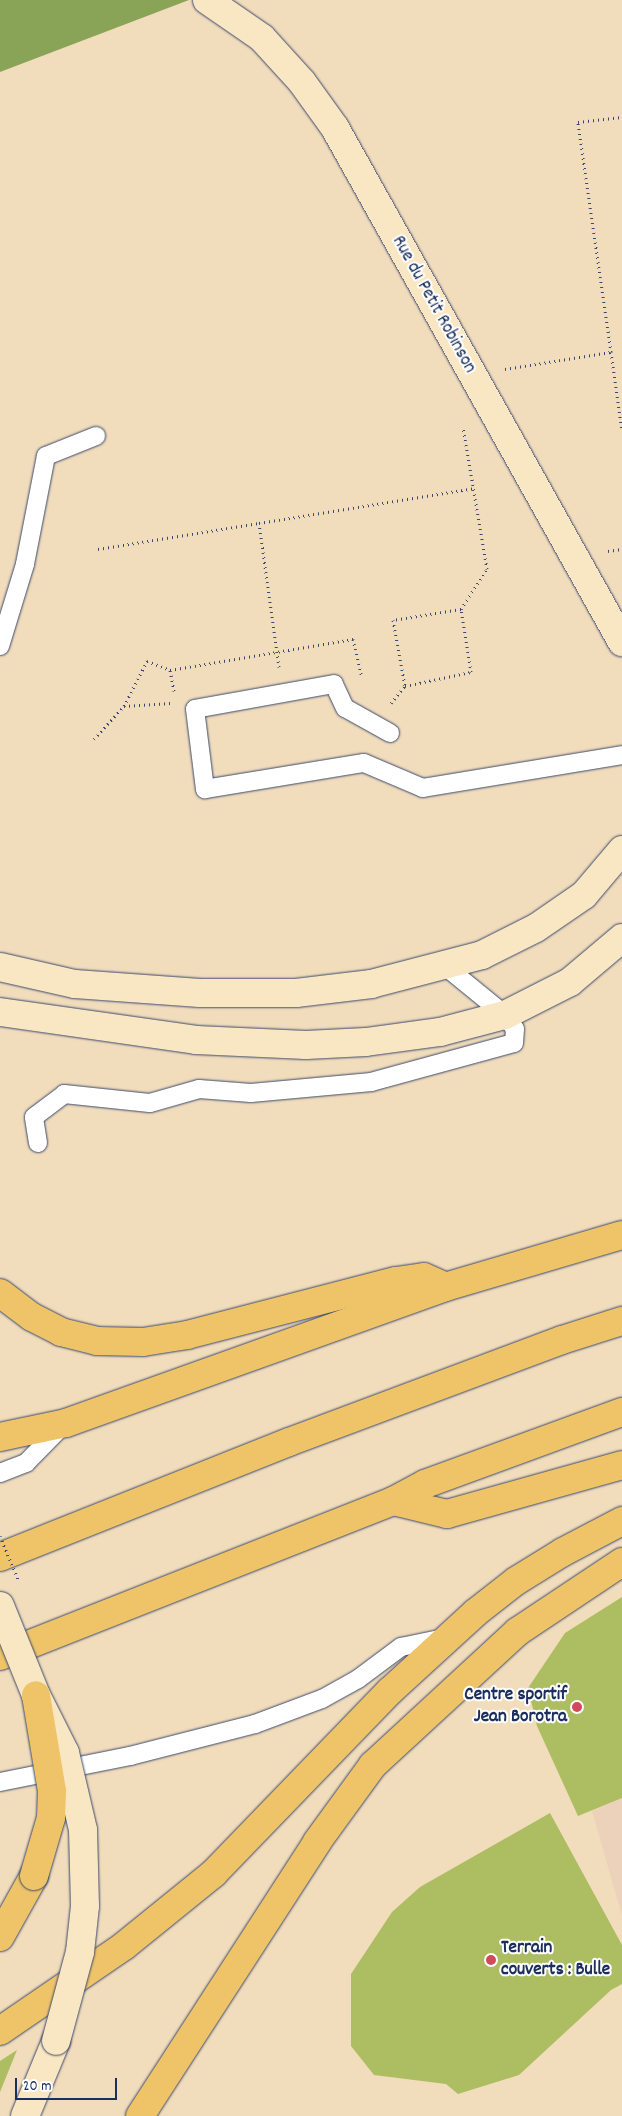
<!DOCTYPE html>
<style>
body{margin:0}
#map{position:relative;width:622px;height:2116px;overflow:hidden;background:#f1dcbc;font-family:Dekko,sans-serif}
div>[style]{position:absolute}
.built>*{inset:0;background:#ecd2ba}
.green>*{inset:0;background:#adbd61}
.forest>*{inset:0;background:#8aa457}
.path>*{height:3px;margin-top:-1.5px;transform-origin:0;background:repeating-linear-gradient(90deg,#3b496c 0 1px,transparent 0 5px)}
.roads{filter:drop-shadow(0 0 1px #3b496c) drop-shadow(0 0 1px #3b496c)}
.service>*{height:18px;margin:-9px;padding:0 9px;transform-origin:9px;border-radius:9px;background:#fff}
.secondary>*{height:28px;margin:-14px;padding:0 14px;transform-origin:14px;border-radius:14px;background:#f9e7c3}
.trunk>*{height:28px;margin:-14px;padding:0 14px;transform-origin:14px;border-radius:14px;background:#efc469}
.motorway>*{height:28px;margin:-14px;padding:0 14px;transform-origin:14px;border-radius:14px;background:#efc469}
.path-bridge>*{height:3px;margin-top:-1.5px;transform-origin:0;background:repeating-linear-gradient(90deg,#3b496c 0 1px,transparent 0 5px)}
.bridges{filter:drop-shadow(0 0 1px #3b496c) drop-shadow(0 0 1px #3b496c)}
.secondary-bridge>*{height:28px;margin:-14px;padding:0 14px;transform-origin:14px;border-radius:14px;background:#f9e7c3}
.motorway-bridge>*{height:28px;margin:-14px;padding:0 14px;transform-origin:14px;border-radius:14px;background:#efc469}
.dots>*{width:14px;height:14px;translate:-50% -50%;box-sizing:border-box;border:2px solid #fff;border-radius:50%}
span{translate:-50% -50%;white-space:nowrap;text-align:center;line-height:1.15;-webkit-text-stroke:4px #fff;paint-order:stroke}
.street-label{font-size:19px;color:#1b2f5e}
.poi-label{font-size:19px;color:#1b2f5e;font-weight:700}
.right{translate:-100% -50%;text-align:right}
.left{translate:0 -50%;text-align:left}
.scale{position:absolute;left:15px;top:2078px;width:102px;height:22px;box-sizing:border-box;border:2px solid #1b2f5e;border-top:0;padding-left:6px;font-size:15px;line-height:18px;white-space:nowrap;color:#1b2f5e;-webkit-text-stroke:4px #fff;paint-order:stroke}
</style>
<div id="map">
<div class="built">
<div style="clip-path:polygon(622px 1798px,622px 1916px,592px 1811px)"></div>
</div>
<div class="green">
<div style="clip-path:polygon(622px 1597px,622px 1798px,578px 1816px,537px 1726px,528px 1688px,565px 1633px)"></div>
<div style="clip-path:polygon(550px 1813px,622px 1945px,622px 1984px,611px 1990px,519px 2075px,458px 2094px,446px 2084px,374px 2075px,351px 2046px,351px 1974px,392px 1912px,420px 1887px)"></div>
<div style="clip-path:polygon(17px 2050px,0 2092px,0 2061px)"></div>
</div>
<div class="forest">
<div style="clip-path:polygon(0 0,189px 0,0 72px)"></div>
</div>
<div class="path">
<div style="left:611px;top:352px;width:232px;rotate:-98.2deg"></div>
<div style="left:578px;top:122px;width:44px;rotate:-6.5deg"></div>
<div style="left:505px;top:369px;width:107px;rotate:-9.1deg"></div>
<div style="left:611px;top:352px;width:80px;rotate:82.1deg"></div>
<div style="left:98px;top:549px;width:163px;rotate:-9.2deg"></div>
<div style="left:608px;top:551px;width:14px;rotate:-8deg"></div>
<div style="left:461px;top:609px;width:69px;rotate:170.8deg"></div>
<div style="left:393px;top:620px;width:67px;rotate:79.7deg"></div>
<div style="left:405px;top:686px;width:67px;rotate:-12deg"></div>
<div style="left:471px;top:672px;width:64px;rotate:-99deg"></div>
<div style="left:461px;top:609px;width:48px;rotate:-57deg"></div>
<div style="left:487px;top:569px;width:144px;rotate:-99.6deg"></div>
<div style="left:279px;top:667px;width:145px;rotate:-97.9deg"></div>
<div style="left:259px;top:523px;width:219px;rotate:-9.2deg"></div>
<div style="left:174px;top:691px;width:21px;rotate:-101deg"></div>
<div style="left:170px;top:670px;width:186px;rotate:-9.6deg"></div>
<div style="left:353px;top:639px;width:39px;rotate:77deg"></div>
<div style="left:391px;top:703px;width:22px;rotate:-51deg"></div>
<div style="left:124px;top:706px;width:47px;rotate:-3.7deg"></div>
<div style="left:94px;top:739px;width:45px;rotate:-47.7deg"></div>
<div style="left:124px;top:706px;width:51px;rotate:-62.9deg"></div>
<div style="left:147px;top:661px;width:25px;rotate:21deg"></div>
</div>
<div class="roads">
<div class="service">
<div style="left:0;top:646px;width:86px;rotate:-73deg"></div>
<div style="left:25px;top:564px;width:110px;rotate:-79deg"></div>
<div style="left:46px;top:456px;width:54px;rotate:-21.8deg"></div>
<div style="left:390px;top:733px;width:51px;rotate:-150.9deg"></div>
<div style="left:345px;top:708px;width:26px;rotate:-115deg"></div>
<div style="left:334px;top:684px;width:141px;rotate:169.8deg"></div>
<div style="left:195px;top:709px;width:81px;rotate:82.9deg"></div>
<div style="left:205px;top:789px;width:161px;rotate:-9.3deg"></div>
<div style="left:364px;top:763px;width:64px;rotate:23deg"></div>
<div style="left:423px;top:788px;width:202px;rotate:-9.4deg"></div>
<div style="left:38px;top:1143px;width:26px;rotate:-99deg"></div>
<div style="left:34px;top:1117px;width:38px;rotate:-37deg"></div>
<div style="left:64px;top:1094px;width:86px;rotate:6deg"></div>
<div style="left:150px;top:1103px;width:51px;rotate:-15.9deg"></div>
<div style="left:199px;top:1089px;width:52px;rotate:4.4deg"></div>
<div style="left:251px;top:1093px;width:121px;rotate:-5.2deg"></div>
<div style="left:371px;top:1082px;width:148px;rotate:-15.3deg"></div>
<div style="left:514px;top:1043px;width:14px;rotate:-86deg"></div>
<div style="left:515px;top:1029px;width:17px;rotate:-126deg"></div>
<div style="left:505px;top:1015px;width:77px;rotate:-140.8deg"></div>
<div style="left:0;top:1473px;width:28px;rotate:-21deg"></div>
<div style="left:26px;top:1463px;width:54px;rotate:-45.7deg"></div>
<div style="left:0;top:1782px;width:133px;rotate:-11.3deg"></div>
<div style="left:130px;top:1756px;width:129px;rotate:-14.4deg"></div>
<div style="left:255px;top:1724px;width:72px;rotate:-20.5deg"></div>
<div style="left:322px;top:1699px;width:41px;rotate:-29.1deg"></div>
<div style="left:358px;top:1679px;width:54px;rotate:-36.7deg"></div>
<div style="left:401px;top:1647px;width:44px;rotate:-11.8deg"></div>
</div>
<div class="secondary">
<div style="left:207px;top:0;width:67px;rotate:34.6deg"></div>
<div style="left:262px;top:38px;width:59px;rotate:47.7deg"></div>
<div style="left:302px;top:82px;width:57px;rotate:54.3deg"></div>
<div style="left:335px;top:128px;width:589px;rotate:60.82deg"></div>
<div style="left:0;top:967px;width:77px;rotate:12.8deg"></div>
<div style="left:75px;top:984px;width:125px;rotate:4.1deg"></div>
<div style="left:200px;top:993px;width:96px"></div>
<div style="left:296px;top:993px;width:76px;rotate:-6.8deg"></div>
<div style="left:371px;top:984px;width:115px;rotate:-14.6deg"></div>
<div style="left:482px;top:955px;width:60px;rotate:-26.6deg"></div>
<div style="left:536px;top:928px;width:58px;rotate:-34.5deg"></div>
<div style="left:584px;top:895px;width:59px;rotate:-49.8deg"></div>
<div style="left:0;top:1012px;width:198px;rotate:8.1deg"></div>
<div style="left:196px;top:1040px;width:110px;rotate:2.6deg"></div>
<div style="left:306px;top:1045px;width:60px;rotate:-2.9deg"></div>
<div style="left:366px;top:1042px;width:75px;rotate:-7.7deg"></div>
<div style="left:440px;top:1032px;width:67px;rotate:-14.7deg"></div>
<div style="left:505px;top:1015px;width:73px;rotate:-26.9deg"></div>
<div style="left:570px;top:982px;width:68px;rotate:-40.2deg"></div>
<div style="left:25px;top:2116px;width:81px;rotate:-67.5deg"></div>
</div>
<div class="trunk">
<div style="left:0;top:1293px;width:40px;rotate:37deg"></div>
<div style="left:32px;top:1317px;width:33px;rotate:27deg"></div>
<div style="left:61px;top:1332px;width:37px;rotate:14deg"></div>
<div style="left:97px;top:1341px;width:46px;rotate:1.2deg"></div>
<div style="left:143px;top:1342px;width:45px;rotate:-9deg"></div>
<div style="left:187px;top:1335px;width:216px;rotate:-14.5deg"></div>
<div style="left:396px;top:1281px;width:28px;rotate:-8deg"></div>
<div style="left:424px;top:1277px;width:22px;rotate:24deg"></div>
<div style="left:0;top:1437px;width:67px;rotate:-12deg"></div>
<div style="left:66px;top:1423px;width:403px;rotate:-19.7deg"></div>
<div style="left:445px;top:1287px;width:184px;rotate:-16.4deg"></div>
<div style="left:0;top:2031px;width:150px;rotate:-34.4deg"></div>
<div style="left:124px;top:1946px;width:116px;rotate:-39deg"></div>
<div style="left:214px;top:1873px;width:253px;rotate:-46deg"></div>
<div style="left:390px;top:1691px;width:115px;rotate:-42.5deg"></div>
<div style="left:475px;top:1613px;width:52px;rotate:-38deg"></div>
<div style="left:516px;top:1581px;width:55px;rotate:-31.7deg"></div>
<div style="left:563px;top:1552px;width:67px;rotate:-27.7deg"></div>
<div style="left:140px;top:2116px;width:326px;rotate:-57.1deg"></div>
<div style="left:317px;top:1842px;width:95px;rotate:-54deg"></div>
<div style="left:373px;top:1765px;width:196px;rotate:-42.7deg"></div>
<div style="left:517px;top:1632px;width:126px;rotate:-33.7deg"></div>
</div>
<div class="motorway">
<div style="left:393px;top:1501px;width:56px;rotate:13.5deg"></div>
<div style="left:447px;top:1514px;width:182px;rotate:-15.6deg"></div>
<div style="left:0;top:1557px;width:311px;rotate:-21.7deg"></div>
<div style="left:289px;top:1442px;width:291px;rotate:-20.5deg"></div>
<div style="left:562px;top:1340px;width:63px;rotate:-17.6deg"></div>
<div style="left:0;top:1656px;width:422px;rotate:-21.5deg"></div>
<div style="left:393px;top:1501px;width:36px;rotate:-28deg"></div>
<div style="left:425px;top:1484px;width:210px;rotate:-20.1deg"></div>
<div style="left:0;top:1937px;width:70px;rotate:-60.9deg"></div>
</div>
</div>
<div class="path-bridge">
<div style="left:0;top:1536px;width:47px;rotate:67.3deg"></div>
</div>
<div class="bridges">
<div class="secondary-bridge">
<div style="left:0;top:1606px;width:96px;rotate:68deg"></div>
<div style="left:36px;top:1695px;width:65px;rotate:63.4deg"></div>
<div style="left:65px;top:1753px;width:79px;rotate:76.8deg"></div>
<div style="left:83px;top:1830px;width:76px;rotate:88.5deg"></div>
<div style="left:85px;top:1906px;width:46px;rotate:96.2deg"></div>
<div style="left:80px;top:1952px;width:92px;rotate:105.1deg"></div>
</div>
<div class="motorway-bridge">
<div style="left:34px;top:1876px;width:60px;rotate:-73.7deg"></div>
<div style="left:51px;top:1818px;width:27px;rotate:-88deg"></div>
<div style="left:52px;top:1791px;width:97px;rotate:-99.5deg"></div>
</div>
</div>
<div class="dots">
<div style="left:577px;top:1707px;background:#d1495b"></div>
<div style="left:491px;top:1960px;background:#d1495b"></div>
</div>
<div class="street-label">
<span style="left:433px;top:305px;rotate:61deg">Rue du Petit Robinson</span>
</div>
<div class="poi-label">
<span class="right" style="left:567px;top:1707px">Centre sportif<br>Jean Borotra</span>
<span class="left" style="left:501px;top:1960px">Terrain<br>couverts : Bulle</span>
</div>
<div class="scale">20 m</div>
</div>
